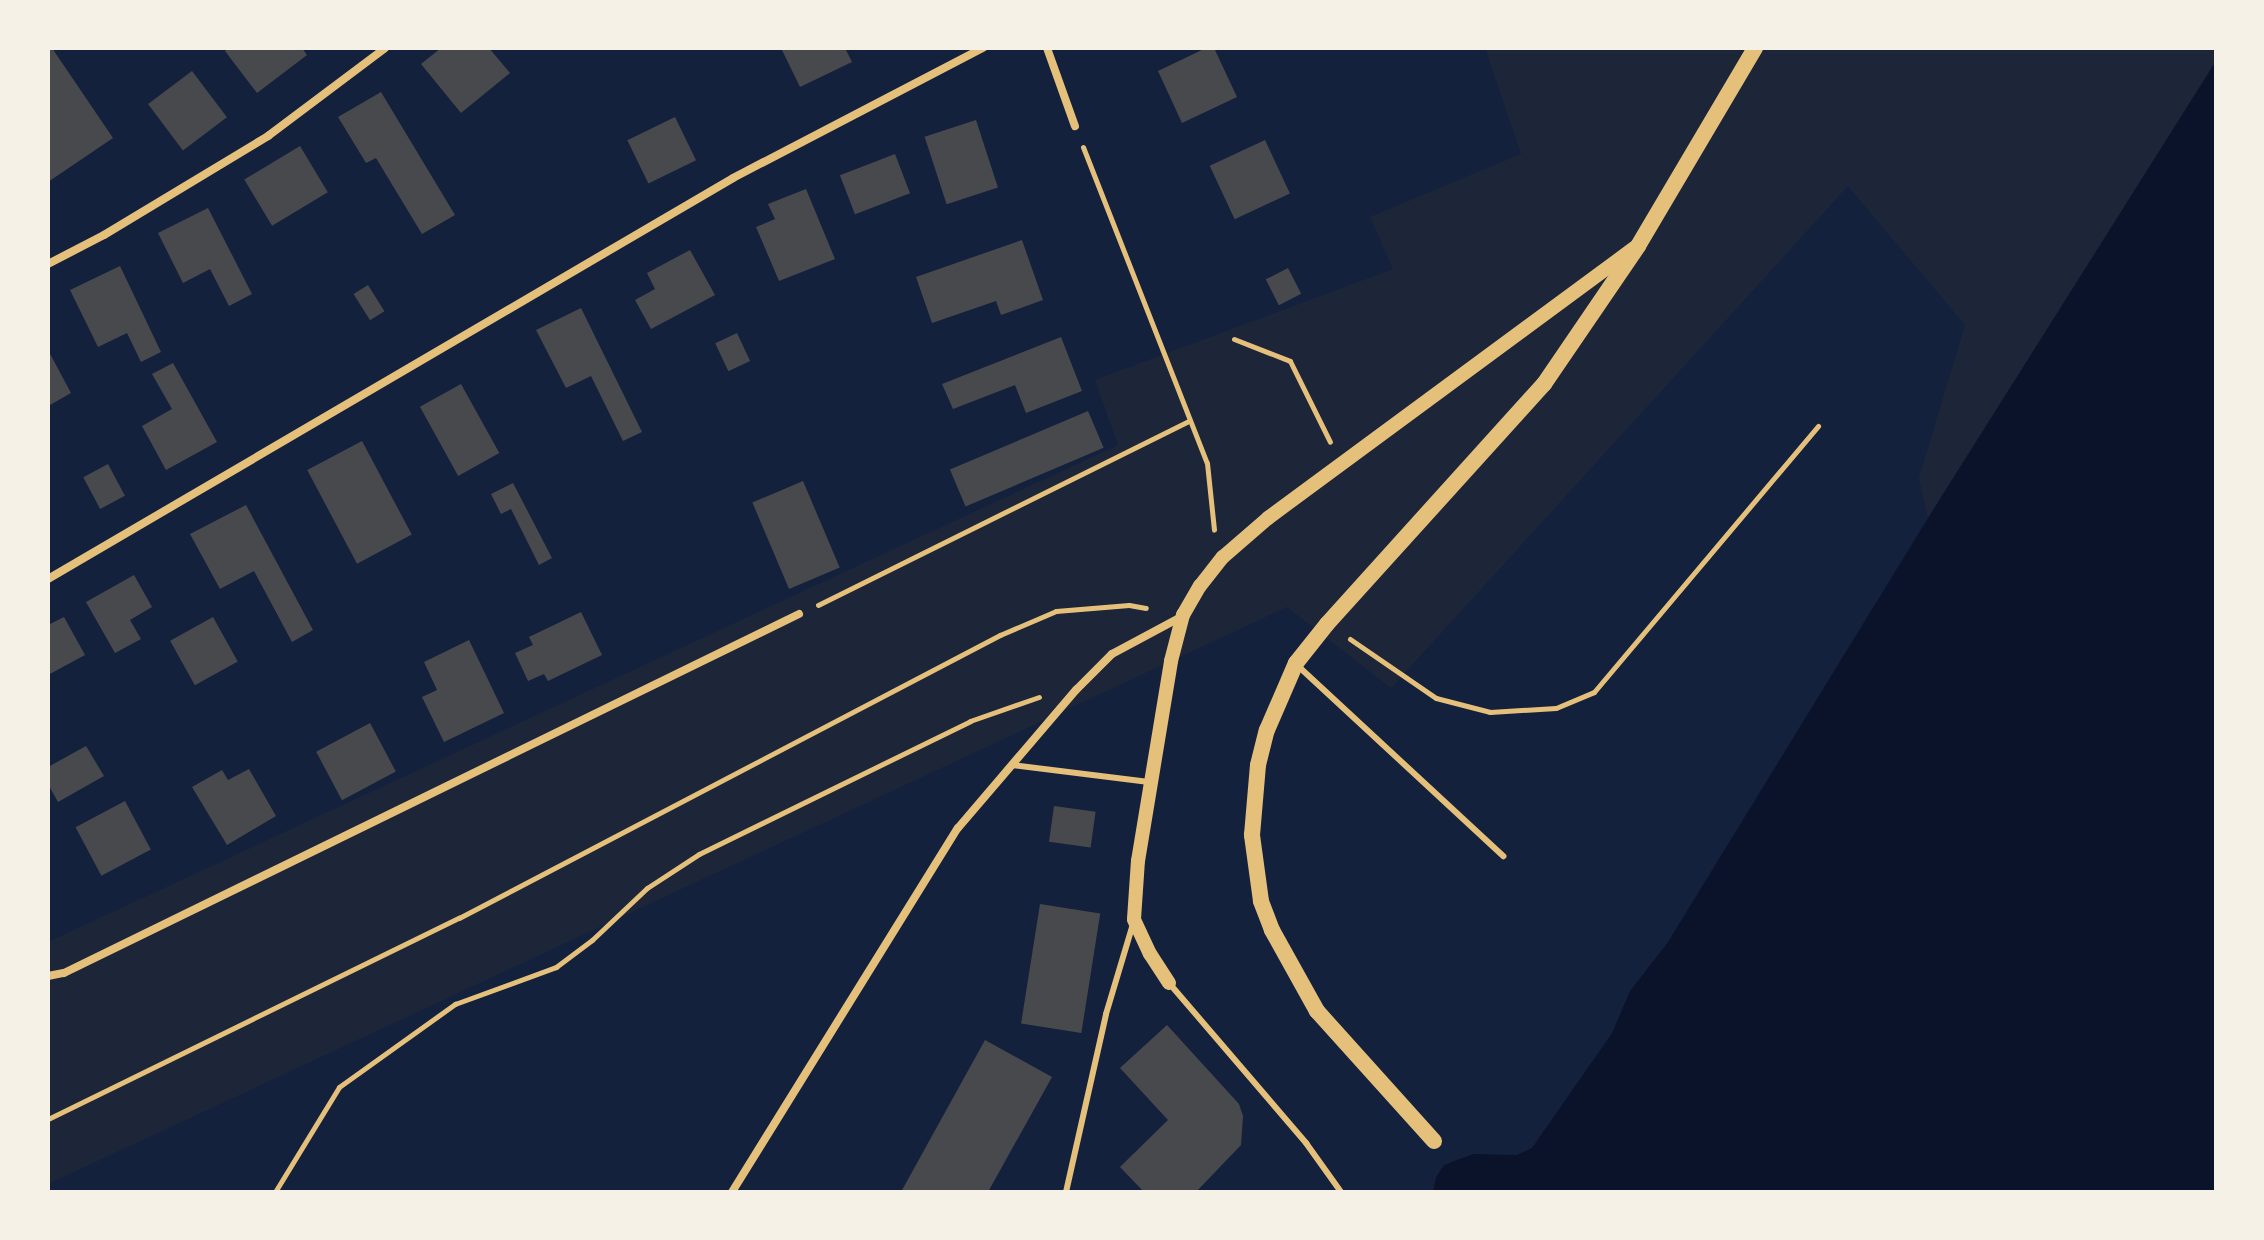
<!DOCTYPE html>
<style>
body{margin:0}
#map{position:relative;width:2264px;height:1240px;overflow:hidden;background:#14213d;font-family:Rubik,sans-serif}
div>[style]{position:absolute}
.green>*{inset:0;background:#1d2539}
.water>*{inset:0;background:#0b132b}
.building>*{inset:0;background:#48494c;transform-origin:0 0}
.path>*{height:5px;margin:-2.5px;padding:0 2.5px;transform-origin:2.5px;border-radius:2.5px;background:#e5c07b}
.service>*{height:6px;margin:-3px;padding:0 3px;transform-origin:3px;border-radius:3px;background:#e5c07b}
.minor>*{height:8px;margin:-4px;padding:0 4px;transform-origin:4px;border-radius:4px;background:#e5c07b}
.tertiary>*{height:14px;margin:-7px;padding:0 7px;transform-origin:7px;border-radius:7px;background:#e5c07b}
.secondary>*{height:16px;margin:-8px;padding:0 8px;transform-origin:8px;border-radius:8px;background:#e5c07b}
span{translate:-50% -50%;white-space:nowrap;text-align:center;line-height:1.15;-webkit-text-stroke:6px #f6f1e7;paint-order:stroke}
.frame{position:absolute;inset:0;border:50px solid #f6f1e7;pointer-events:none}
</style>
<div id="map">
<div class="green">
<div style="clip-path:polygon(1485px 48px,2216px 48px,2216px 61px,1928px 518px,1919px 478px,1965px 325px,1848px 186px,1391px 688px,1287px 607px,48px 1184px,48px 942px,1118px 445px,1095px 380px,1393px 269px,1370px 217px,1521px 154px)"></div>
</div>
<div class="water">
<div style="clip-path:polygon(2216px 61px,2216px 1192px,1433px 1192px,1436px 1177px,1444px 1165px,1473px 1154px,1517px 1155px,1532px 1148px,1612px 1033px,1630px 991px,1668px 942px,1928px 518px)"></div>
</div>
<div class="building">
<div style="clip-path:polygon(48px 48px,52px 48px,113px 138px,48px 182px)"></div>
<div style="clip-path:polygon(229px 48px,302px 48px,307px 55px,257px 93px,225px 51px)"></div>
<div style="clip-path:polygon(441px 48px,489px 48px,510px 73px,461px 113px,421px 64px)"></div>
<div style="clip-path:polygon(781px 48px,845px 48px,852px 62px,800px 87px)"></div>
<div style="clip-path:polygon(1206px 48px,1214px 48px,1237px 97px,1182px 123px,1158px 71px)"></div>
<div style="left:192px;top:71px;width:58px;height:55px;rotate:53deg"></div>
<div style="clip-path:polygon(381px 92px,455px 215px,422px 234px,376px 158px,366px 163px,338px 117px)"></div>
<div style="left:675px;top:117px;width:48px;height:53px;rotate:64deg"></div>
<div style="left:976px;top:120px;width:71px;height:54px;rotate:72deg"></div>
<div style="left:1265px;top:140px;width:59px;height:61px;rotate:65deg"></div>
<div style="left:300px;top:146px;width:54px;height:65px;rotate:59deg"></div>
<div style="left:895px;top:154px;width:42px;height:59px;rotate:69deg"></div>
<div style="clip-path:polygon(806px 189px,835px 259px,779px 281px,756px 227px,775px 219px,768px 204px)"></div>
<div style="clip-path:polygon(208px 208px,252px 294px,229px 306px,210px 269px,183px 283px,158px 233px)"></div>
<div style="clip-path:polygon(1022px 240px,1043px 300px,1001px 315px,996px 301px,932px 323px,916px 277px)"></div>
<div style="clip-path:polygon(690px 250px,715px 295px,651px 329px,635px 300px,655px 289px,647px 273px)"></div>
<div style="clip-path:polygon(120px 266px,161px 352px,141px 362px,127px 333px,98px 347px,70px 290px)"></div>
<div style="left:1288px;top:268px;width:29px;height:25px;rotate:63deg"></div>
<div style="left:368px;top:285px;width:31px;height:17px;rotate:58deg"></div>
<div style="clip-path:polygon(581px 308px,642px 432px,623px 441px,591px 376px,566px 388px,536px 330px)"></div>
<div style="left:737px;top:333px;width:31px;height:24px;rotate:65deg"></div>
<div style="clip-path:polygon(1061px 337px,1082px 391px,1026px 413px,1015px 385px,953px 409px,942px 384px)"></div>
<div style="clip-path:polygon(48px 350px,71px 393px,50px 405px,48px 402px)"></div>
<div style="clip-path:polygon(173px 363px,217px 442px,166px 470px,142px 426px,172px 409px,152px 374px)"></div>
<div style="left:461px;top:384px;width:79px;height:47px;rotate:61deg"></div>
<div style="left:1088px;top:411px;width:40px;height:150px;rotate:67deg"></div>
<div style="left:362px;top:441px;width:106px;height:62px;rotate:62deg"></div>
<div style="left:108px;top:464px;width:36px;height:28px;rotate:62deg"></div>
<div style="left:803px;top:481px;width:94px;height:55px;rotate:67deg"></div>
<div style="clip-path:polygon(513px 483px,552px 558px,539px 565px,511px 509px,501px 514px,491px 494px)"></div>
<div style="clip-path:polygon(246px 505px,313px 630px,292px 642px,254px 571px,220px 589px,190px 534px)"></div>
<div style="clip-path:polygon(134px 575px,152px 607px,130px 620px,141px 639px,115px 653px,86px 602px)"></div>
<div style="clip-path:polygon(581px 612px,602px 655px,548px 681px,544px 674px,528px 681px,515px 653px,533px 645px,529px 637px)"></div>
<div style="clip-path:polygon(64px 617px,85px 655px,48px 675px,48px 625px)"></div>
<div style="left:213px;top:617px;width:51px;height:49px;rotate:61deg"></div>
<div style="clip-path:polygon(469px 640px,504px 713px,444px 742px,422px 697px,437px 690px,424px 662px)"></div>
<div style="left:370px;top:723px;width:55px;height:61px;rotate:62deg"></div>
<div style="clip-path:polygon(86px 746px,104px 776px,58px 802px,48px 784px,48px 767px)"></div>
<div style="clip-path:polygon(249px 769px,276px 816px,227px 845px,192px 787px,222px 770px,228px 780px)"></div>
<div style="left:125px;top:801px;width:55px;height:56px;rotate:62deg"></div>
<div style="left:1054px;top:806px;width:42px;height:36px;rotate:8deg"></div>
<div style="left:1040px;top:904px;width:61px;height:121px;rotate:9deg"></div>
<div style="clip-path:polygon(1167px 1025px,1239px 1104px,1243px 1116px,1241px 1145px,1196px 1192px,1144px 1192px,1120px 1167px,1168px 1120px,1120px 1068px)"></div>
<div style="clip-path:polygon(985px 1040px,1052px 1077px,988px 1192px,901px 1192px)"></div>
</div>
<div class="path">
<div style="left:1083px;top:147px;width:339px;rotate:68.6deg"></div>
<div style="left:1207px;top:463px;width:67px;rotate:84deg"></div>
<div style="left:1234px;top:339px;width:60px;rotate:21.4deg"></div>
<div style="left:1290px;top:361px;width:90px;rotate:63.7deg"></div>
<div style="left:818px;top:605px;width:415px;rotate:-26.4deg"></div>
<div style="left:1350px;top:639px;width:104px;rotate:34.5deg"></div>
<div style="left:1436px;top:698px;width:56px;rotate:14.5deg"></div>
<div style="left:1490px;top:712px;width:66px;rotate:-3.5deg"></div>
<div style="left:1556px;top:708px;width:41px;rotate:-22.8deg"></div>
<div style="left:1594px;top:692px;width:348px;rotate:-49.9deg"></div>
<div style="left:48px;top:1119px;width:458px;rotate:-26.1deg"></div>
<div style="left:459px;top:918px;width:611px;rotate:-27.61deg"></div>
<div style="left:1000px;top:635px;width:61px;rotate:-23.2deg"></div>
<div style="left:1056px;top:611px;width:73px;rotate:-4.7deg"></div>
<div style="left:1129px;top:605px;width:17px;rotate:10deg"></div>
<div style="left:275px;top:1192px;width:123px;rotate:-58.6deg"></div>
<div style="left:339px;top:1087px;width:143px;rotate:-35.6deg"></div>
<div style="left:455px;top:1004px;width:108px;rotate:-20.1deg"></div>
<div style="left:556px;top:967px;width:45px;rotate:-36.9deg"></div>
<div style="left:592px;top:940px;width:76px;rotate:-43.4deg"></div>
<div style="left:647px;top:888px;width:62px;rotate:-33.2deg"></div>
<div style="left:699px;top:854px;width:302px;rotate:-26.1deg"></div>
<div style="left:970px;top:721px;width:73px;rotate:-19.2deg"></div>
</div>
<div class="service">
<div style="left:1298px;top:666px;width:280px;rotate:42.8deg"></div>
<div style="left:1012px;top:765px;width:138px;rotate:7.1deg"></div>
<div style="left:1169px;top:983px;width:211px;rotate:49.4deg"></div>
<div style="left:1306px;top:1143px;width:60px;rotate:54.5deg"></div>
<div style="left:1066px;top:1192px;width:182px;rotate:-77.3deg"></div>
<div style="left:1106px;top:1014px;width:94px;rotate:-73.3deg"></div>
</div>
<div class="minor">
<div style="left:1047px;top:48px;width:83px;rotate:70.3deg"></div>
<div style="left:48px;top:264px;width:63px;rotate:-27.4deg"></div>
<div style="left:104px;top:235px;width:192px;rotate:-31.1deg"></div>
<div style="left:268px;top:136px;width:146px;rotate:-36.9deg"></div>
<div style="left:48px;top:579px;width:794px;rotate:-30.34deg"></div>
<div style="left:733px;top:178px;width:282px;rotate:-27.5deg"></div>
<div style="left:48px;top:976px;width:16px;rotate:-11deg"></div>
<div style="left:64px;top:973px;width:818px;rotate:-26.03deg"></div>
<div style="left:732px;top:1192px;width:428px;rotate:-58.2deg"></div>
<div style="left:958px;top:828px;width:182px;rotate:-49.5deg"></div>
<div style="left:1076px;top:690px;width:51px;rotate:-45deg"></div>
<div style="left:1112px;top:654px;width:81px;rotate:-28.2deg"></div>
</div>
<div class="tertiary">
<div style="left:1169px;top:983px;width:35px;rotate:-123deg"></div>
<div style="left:1150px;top:954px;width:38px;rotate:-115deg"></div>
<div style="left:1134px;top:919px;width:58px;rotate:-86.1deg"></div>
<div style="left:1138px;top:861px;width:203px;rotate:-80.6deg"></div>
<div style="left:1171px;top:661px;width:48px;rotate:-75.4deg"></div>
<div style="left:1183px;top:615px;width:34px;rotate:-60deg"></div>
<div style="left:1200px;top:586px;width:37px;rotate:-52deg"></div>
<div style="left:1223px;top:557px;width:60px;rotate:-40.9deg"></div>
<div style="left:1268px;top:518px;width:455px;rotate:-36.4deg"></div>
</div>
<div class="secondary">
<div style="left:1434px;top:1141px;width:175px;rotate:-132deg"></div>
<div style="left:1317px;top:1011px;width:93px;rotate:-119.1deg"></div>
<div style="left:1272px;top:930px;width:31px;rotate:-111deg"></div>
<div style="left:1261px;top:901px;width:67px;rotate:-97.8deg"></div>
<div style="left:1252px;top:835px;width:70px;rotate:-85.1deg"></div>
<div style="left:1258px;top:765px;width:36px;rotate:-76deg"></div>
<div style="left:1267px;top:730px;width:73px;rotate:-66.6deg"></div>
<div style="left:1296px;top:663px;width:50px;rotate:-51.5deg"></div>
<div style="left:1327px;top:624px;width:324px;rotate:-47.9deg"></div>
<div style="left:1544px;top:384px;width:167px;rotate:-55.7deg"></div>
<div style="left:1638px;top:246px;width:230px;rotate:-59.4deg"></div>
</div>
<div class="frame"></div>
</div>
